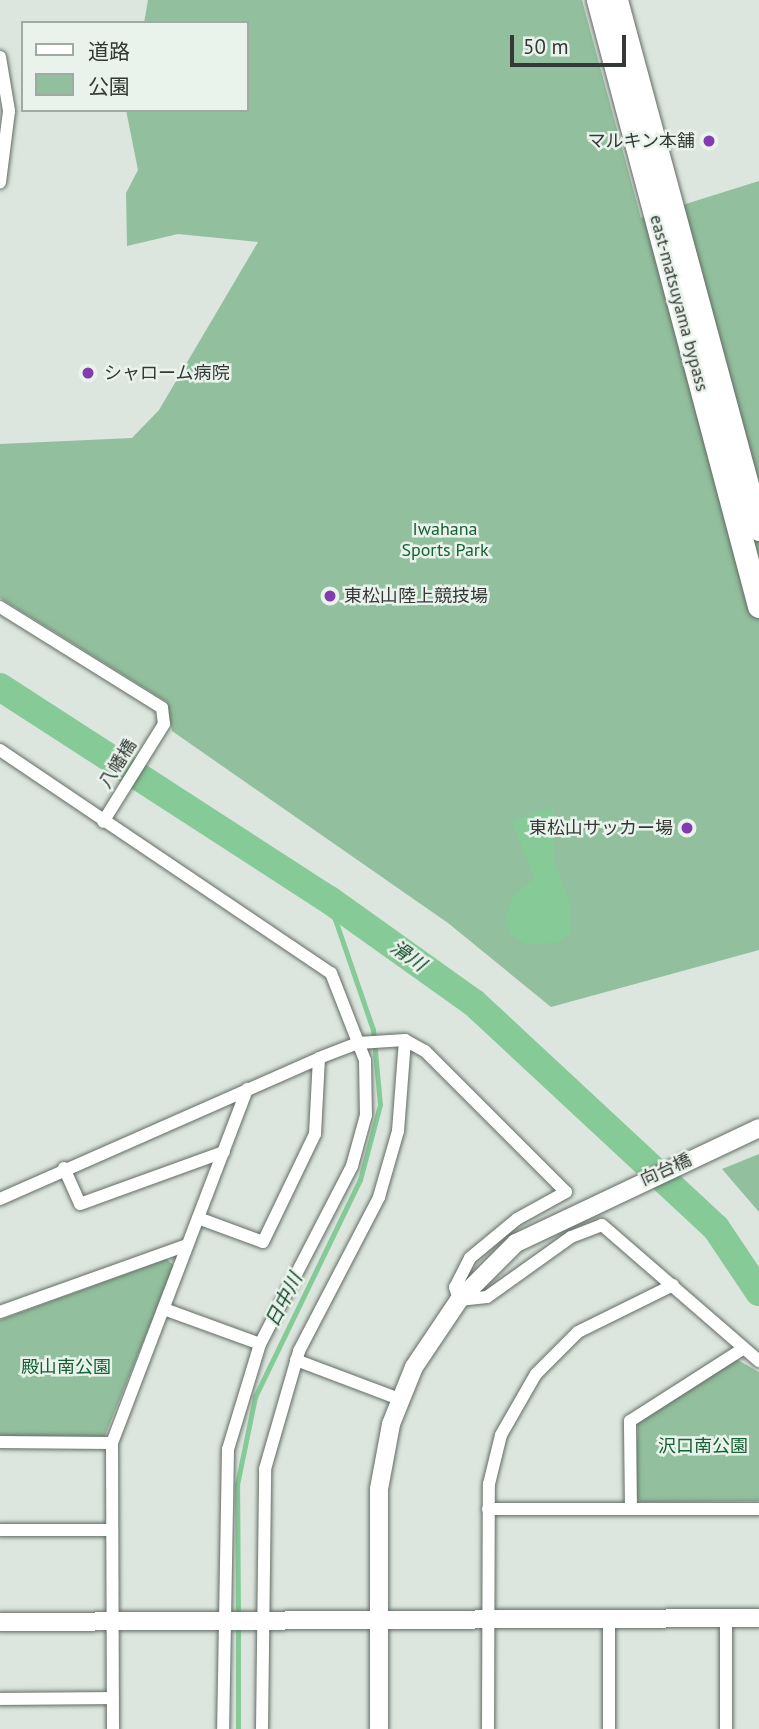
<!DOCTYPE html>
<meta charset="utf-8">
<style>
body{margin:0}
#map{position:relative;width:759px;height:1729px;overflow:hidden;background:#dce6de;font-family:"PT Sans","Noto Sans JP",sans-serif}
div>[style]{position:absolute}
.green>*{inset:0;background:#92bf9d}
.water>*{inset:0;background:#85ca97}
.stream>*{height:4.5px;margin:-2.25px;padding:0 2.25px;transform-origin:2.25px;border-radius:2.25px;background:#85ca97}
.river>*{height:28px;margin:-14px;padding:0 14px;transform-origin:14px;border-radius:14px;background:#85ca97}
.roads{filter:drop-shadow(0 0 2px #636c65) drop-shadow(0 0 2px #636c65)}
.street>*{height:12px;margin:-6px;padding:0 6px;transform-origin:6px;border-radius:6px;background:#fff}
.secondary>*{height:18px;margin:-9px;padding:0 9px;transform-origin:9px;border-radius:9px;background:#fff}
.highway>*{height:23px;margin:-11.5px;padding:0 11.5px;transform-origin:11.5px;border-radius:11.5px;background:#fff}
.dots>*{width:19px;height:19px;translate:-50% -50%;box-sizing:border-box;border:4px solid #e9f3eb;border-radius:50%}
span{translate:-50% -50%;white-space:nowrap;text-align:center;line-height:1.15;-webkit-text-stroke:5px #e9f3eb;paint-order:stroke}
.poi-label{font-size:18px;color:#353936}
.right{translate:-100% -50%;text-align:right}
.left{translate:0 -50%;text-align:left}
.street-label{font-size:18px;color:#353936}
.park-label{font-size:18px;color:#156133}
.water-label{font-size:19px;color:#0c4120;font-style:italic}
.legend{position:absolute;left:21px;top:21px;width:228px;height:91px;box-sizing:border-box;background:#e9f3eb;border:2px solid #a1a9a3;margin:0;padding:9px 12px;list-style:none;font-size:21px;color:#353936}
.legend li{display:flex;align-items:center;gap:14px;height:35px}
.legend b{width:35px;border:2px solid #a1a9a3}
.scale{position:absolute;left:510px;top:35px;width:116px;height:32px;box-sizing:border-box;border:4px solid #353936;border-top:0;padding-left:9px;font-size:21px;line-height:24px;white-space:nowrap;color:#353936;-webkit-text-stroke:5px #e9f3eb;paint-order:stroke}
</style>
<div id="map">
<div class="green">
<div style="clip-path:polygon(148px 0,582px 0,641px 218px,759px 181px,759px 950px,551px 1007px,448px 923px,172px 731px,167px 702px,0 598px,0 444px,132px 438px,159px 410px,258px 242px,178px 234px,127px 246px,126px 193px,138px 170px,126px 110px,247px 110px,247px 23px,144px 23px)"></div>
<div style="clip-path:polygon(759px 1154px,759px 1212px,722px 1169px)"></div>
<div style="clip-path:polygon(167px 1259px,174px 1266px,104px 1438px,0 1438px,0 1320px)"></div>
<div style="clip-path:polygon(736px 1359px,759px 1372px,759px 1501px,641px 1502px,635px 1496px,638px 1421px)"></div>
</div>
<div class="water">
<div style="clip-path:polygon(554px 807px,553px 858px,569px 899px,571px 933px,557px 943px,525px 944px,510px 933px,506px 917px,512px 898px,534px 878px,512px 821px)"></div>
</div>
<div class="stream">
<div style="left:238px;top:1616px;width:131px;rotate:-90.4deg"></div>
<div style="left:237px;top:1485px;width:90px;rotate:-78.4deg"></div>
<div style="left:255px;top:1397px;width:241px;rotate:-64.2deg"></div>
<div style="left:360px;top:1180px;width:78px;rotate:-75.1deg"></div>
<div style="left:380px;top:1105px;width:75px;rotate:-95.3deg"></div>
<div style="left:373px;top:1030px;width:139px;rotate:-109deg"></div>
<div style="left:238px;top:1729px;width:104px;rotate:-90deg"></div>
</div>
<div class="river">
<div style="left:0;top:687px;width:391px;rotate:32.9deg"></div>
<div style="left:328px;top:899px;width:179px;rotate:35.5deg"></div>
<div style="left:474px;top:1003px;width:330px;rotate:42.9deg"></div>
<div style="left:716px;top:1228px;width:77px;rotate:56.1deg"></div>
</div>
<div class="roads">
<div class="street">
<div style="left:0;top:57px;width:55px;rotate:80.5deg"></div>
<div style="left:9px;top:111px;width:72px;rotate:97.2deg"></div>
<div style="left:0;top:607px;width:191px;rotate:31.9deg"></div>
<div style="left:162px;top:708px;width:16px;rotate:83deg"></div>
<div style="left:164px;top:724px;width:115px;rotate:121.9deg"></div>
<div style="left:0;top:750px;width:399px;rotate:34deg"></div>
<div style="left:331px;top:973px;width:93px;rotate:68.7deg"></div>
<div style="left:365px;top:1060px;width:55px;rotate:89deg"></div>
<div style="left:366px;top:1115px;width:53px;rotate:105.4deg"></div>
<div style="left:352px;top:1166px;width:200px;rotate:117.3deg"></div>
<div style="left:260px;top:1344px;width:110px;rotate:106.9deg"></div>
<div style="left:228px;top:1449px;width:280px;rotate:91deg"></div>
<div style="left:64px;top:1168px;width:39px;rotate:66deg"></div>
<div style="left:80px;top:1204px;width:153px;rotate:-19.9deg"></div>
<div style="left:0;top:1199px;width:349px;rotate:-23.8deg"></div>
<div style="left:319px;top:1058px;width:42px;rotate:-21deg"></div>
<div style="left:358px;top:1043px;width:47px;rotate:-3.7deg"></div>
<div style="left:405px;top:1040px;width:23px;rotate:29deg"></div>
<div style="left:425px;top:1051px;width:199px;rotate:45deg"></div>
<div style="left:566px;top:1192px;width:56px;rotate:151.1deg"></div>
<div style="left:517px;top:1219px;width:61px;rotate:140.3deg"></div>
<div style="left:470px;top:1258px;width:33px;rotate:117deg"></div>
<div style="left:455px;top:1287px;width:14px;rotate:73deg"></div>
<div style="left:459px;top:1300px;width:28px;rotate:-6deg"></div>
<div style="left:487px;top:1297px;width:103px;rotate:-35.5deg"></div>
<div style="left:571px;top:1237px;width:33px;rotate:-21deg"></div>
<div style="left:602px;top:1225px;width:208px;rotate:40.9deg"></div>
<div style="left:198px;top:1218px;width:69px;rotate:20.3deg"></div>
<div style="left:263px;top:1242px;width:120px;rotate:-64.3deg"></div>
<div style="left:315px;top:1134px;width:76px;rotate:-87deg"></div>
<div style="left:164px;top:1309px;width:102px;rotate:20deg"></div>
<div style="left:0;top:1312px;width:199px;rotate:-19.7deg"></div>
<div style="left:296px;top:1360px;width:110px;rotate:20.7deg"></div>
<div style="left:0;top:1442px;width:112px;rotate:0.5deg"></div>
<div style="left:488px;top:1509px;width:271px"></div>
<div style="left:631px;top:1509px;width:88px;rotate:-90.7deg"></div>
<div style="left:630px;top:1421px;width:135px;rotate:-32.6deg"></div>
<div style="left:0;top:1530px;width:110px"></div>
<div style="left:726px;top:1618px;width:111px;rotate:90deg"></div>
<div style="left:609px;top:1619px;width:110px;rotate:90deg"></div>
<div style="left:0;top:1699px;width:113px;rotate:-0.5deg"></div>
<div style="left:113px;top:1729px;width:286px;rotate:-90.2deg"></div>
<div style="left:112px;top:1443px;width:379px;rotate:-69.1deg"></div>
<div style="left:262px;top:1729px;width:260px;rotate:-89.3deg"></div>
<div style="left:265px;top:1469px;width:123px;rotate:-73.9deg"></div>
<div style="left:299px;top:1351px;width:174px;rotate:-62.5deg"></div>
<div style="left:379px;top:1197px;width:69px;rotate:-73.9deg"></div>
<div style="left:398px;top:1131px;width:91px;rotate:-85.6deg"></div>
<div style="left:488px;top:1729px;width:245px;rotate:-89.8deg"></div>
<div style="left:489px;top:1484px;width:50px;rotate:-76.2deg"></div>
<div style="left:501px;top:1435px;width:70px;rotate:-60.2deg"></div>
<div style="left:536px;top:1374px;width:59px;rotate:-45deg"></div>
<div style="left:578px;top:1332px;width:106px;rotate:-26.3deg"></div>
</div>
<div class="secondary">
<div style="left:0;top:1622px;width:759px;rotate:-0.3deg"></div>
<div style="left:379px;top:1729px;width:240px;rotate:-90deg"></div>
<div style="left:379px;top:1489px;width:66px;rotate:-79.5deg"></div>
<div style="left:391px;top:1424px;width:61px;rotate:-68deg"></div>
<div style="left:414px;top:1367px;width:81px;rotate:-56.1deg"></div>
<div style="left:459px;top:1300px;width:81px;rotate:-45deg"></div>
<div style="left:516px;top:1243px;width:269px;rotate:-25.3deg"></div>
</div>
<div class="highway">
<div style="left:598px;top:0;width:627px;rotate:75.12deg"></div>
<div style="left:616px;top:0;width:548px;rotate:74.87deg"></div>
</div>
</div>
<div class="dots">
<div style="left:709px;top:141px;background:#833caf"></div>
<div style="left:88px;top:373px;background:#833caf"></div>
<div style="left:330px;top:596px;background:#833caf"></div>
<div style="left:687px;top:828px;background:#833caf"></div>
</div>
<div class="poi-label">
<span class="right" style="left:695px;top:141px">マルキン本舗</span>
<span class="left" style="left:104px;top:373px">シャローム病院</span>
<span class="left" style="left:344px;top:596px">東松山陸上競技場</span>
<span class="right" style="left:673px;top:828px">東松山サッカー場</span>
</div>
<div class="street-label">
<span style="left:679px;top:303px;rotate:75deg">east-matsuyama bypass</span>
<span style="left:118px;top:764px;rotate:-58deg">八幡橋</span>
<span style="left:666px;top:1170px;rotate:-24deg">向台橋</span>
</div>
<div class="park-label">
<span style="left:445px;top:540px">Iwahana<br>Sports Park</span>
<span style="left:66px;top:1367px">殿山南公園</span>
<span style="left:703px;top:1446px">沢口南公園</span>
</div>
<div class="water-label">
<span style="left:408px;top:956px;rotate:35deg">滑川</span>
<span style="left:284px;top:1300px;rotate:-63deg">日中川</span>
</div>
<ul class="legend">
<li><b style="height:9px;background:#fff"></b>道路</li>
<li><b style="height:19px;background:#92bf9d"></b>公園</li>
</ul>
<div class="scale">50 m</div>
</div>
